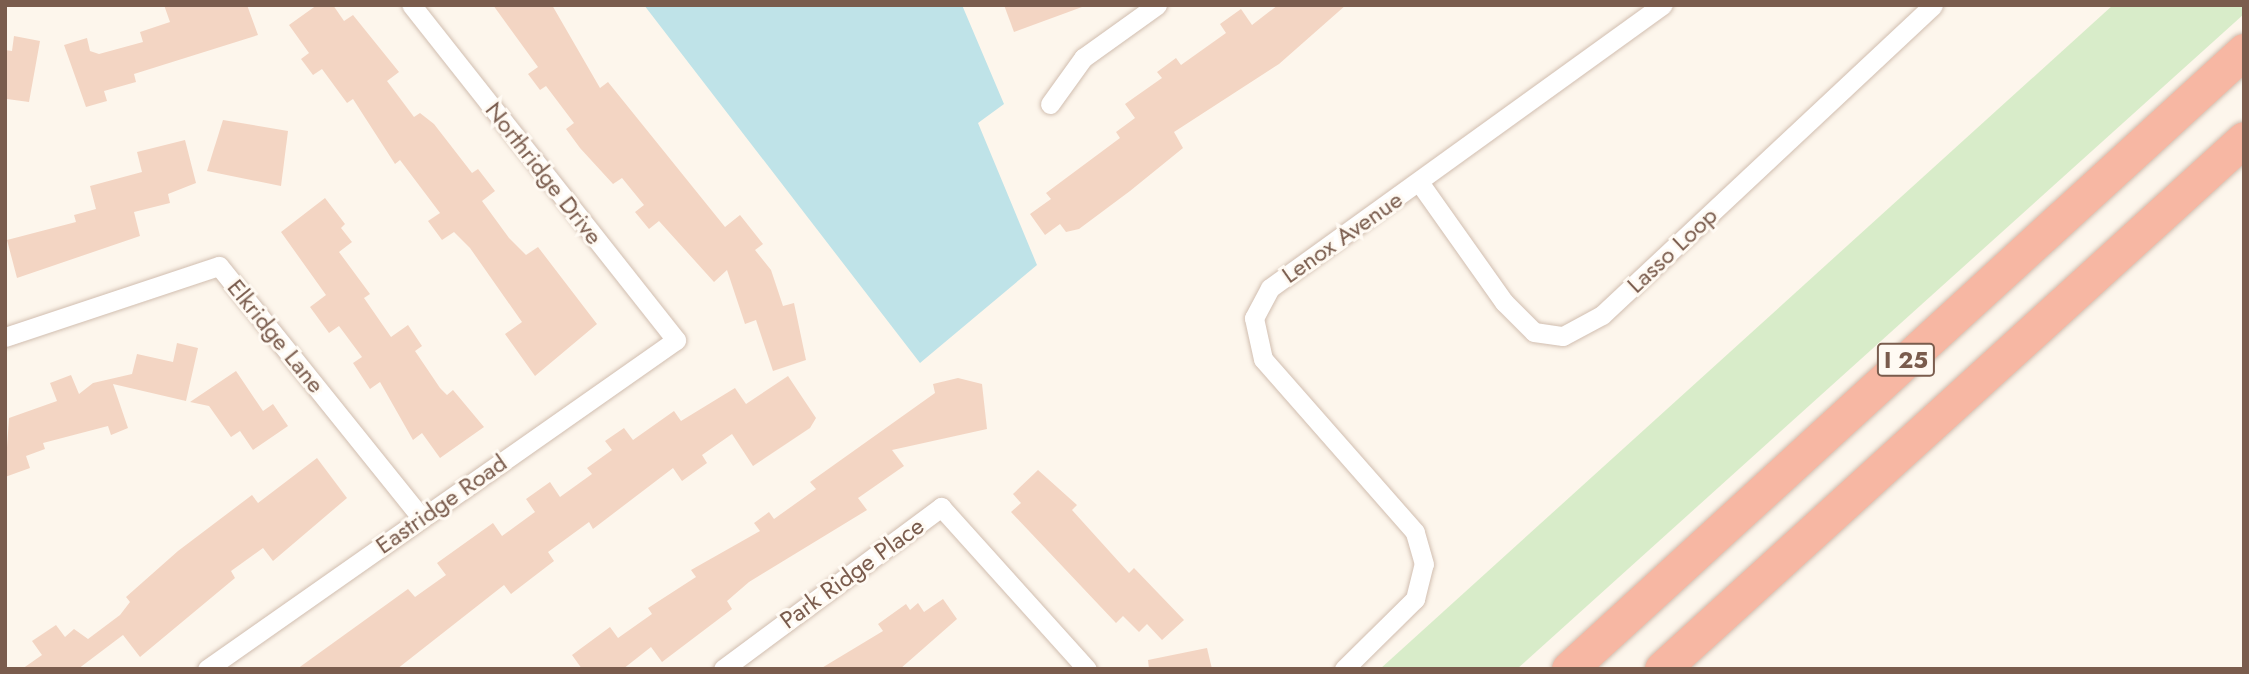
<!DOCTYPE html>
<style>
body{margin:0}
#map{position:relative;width:2249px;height:674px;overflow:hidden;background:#fdf6ec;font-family:Jost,sans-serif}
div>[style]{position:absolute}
.green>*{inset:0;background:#d8ecc9}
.water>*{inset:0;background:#bfe3e8}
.building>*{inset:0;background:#f3d5c3}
.roads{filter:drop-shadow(0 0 2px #d1beb0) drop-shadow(0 0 2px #d1beb0)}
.minor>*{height:19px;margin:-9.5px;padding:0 9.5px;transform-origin:9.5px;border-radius:9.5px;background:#fff}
.motorway>*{height:35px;margin:-17.5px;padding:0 17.5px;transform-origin:17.5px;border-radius:17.5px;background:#f7b7a3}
span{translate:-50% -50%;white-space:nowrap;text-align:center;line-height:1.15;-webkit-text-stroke:6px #fffaf3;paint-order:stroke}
.shield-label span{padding:2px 5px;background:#fffaf3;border:2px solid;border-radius:5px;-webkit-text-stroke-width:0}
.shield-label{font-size:23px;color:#7a5c4d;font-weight:700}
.street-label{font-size:24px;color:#7a5c4d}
.frame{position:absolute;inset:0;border:7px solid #7a5c4d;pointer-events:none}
</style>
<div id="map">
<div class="green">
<div style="clip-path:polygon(2113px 5px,2244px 5px,2244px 14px,1517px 669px,1380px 669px)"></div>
</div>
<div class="water">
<div style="clip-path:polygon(644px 5px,962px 5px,1004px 104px,978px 123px,1037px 265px,920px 363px)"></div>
</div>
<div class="building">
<div style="clip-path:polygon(164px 5px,247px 5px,258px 35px,134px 74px,136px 82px,104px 91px,107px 101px,86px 107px,64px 45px,87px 38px,90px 51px,99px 54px,143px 42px,140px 32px,170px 22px)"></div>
<div style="clip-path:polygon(317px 5px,333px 5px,344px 21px,353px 15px,399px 72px,387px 81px,414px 117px,420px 113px,434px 124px,472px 173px,478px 169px,495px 191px,482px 201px,509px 238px,526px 255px,538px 247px,597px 324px,535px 376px,505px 334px,522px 322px,470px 248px,454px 232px,442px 240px,428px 221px,440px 213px,400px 160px,395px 164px,353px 99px,347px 103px,322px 69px,313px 75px,301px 59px,309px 53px,289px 25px)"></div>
<div style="clip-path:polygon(493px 5px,552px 5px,600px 88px,608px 82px,725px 227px,740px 215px,763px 244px,755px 250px,771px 270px,783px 306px,794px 303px,806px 360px,773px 371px,756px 320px,745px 324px,727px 270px,714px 282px,659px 221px,649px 229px,635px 212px,644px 205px,622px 178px,613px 184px,580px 148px,566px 129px,574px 123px,546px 86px,540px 90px,528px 74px,538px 67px)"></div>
<div style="clip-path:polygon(1004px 5px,1081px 5px,1082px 7px,1014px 32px)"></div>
<div style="clip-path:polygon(1278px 5px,1346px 5px,1279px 64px,1174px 132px,1183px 148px,1130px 191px,1079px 229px,1066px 232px,1060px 224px,1045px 235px,1030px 214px,1051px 199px,1046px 193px,1120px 138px,1116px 132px,1135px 118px,1125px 104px,1162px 78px,1157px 72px,1176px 58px,1181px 65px,1226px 33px,1220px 24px,1241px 9px,1252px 25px)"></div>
<div style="clip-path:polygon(14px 36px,40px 41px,29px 102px,7px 99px,5px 90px,5px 50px,12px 51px)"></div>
<div style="clip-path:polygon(223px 120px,288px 131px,281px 186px,207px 171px)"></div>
<div style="clip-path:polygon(185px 140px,196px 183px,168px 194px,170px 203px,134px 212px,140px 236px,17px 278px,7px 240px,76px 222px,74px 215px,96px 209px,90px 186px,142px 172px,137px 152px)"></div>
<div style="clip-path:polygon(325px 198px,345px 224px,341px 228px,352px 242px,339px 252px,370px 294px,364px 298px,391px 337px,408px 325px,422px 346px,415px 351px,440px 388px,447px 395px,453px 390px,484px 427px,440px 458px,422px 433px,413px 440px,380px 382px,370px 389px,353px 363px,362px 357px,339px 326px,329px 333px,310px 307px,326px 295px,281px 232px)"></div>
<div style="clip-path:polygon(177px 343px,198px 348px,186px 401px,113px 384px,128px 428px,111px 435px,108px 426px,43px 443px,45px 449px,26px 456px,30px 468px,5px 477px,9px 418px,57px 401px,50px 383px,71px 375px,79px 394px,93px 383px,132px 374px,137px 354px,173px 362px)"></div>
<div style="clip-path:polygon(236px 371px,263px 411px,273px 404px,288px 426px,253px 450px,240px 431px,231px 437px,209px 406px,190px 402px)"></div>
<div style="clip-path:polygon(788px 376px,816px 418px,810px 428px,753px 466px,732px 434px,702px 455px,707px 463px,682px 481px,673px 468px,593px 529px,589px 522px,548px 552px,554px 561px,511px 594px,504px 585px,397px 669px,297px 669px,408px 589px,415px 597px,446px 575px,437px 563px,493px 523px,502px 536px,535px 512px,526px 499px,550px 482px,560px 497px,592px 474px,587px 468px,612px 450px,605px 441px,624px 428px,633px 440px,674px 411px,681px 421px,735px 388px,746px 404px)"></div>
<div style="clip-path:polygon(958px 378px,982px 384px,987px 429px,892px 450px,904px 466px,858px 498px,867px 510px,749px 582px,727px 601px,732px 609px,662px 662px,651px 647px,623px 669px,582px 669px,572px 655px,610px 627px,618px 638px,652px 614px,648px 608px,696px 577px,691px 570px,760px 531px,754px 523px,769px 512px,774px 519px,816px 489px,810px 482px,935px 393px,933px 384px)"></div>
<div style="clip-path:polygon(317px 458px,347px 498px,273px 561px,263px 548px,231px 571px,235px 578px,140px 657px,123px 635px,78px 669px,22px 669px,42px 655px,32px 641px,56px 625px,65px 637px,74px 629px,88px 639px,120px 615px,130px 602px,126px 597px,178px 551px,252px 495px,258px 503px)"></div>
<div style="clip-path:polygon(1038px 470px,1077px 505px,1072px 510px,1129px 573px,1134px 568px,1184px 620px,1162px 640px,1147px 624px,1139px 632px,1123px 616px,1116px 623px,1011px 512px,1021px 503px,1013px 494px)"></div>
<div style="clip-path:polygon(943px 599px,957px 619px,900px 669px,820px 669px,883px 631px,878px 624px,906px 604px,910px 610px,918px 603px,924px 612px)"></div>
<div style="clip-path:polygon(1207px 648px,1212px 669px,1149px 669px,1148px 660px)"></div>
</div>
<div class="roads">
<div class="minor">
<div style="left:1050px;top:104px;width:57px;rotate:-54.3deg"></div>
<div style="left:1083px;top:58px;width:91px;rotate:-35.6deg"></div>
<div style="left:1419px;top:182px;width:147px;rotate:54.7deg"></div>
<div style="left:1504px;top:302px;width:42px;rotate:45deg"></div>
<div style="left:1534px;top:332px;width:29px;rotate:8deg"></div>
<div style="left:1563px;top:336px;width:44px;rotate:-28.3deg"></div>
<div style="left:1602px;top:315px;width:453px;rotate:-43.1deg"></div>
<div style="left:5px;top:337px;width:225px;rotate:-18.4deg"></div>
<div style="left:219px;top:266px;width:322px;rotate:51.2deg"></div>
<div style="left:207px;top:669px;width:573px;rotate:-35.05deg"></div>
<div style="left:676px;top:340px;width:427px;rotate:-128.3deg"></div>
<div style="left:723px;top:669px;width:272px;rotate:-36.6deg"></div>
<div style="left:941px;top:507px;width:218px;rotate:48deg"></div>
<div style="left:1344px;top:669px;width:100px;rotate:-44.6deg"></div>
<div style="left:1415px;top:599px;width:36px;rotate:-76deg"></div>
<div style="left:1424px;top:564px;width:33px;rotate:-106deg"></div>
<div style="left:1415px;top:532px;width:230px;rotate:-131.3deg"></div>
<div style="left:1263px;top:359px;width:42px;rotate:-102.4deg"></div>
<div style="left:1254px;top:318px;width:34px;rotate:-62deg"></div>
<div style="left:1270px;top:288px;width:484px;rotate:-35.8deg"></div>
</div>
<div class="motorway">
<div style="left:1569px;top:669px;width:915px;rotate:-42.48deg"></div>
<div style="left:1662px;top:669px;width:787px;rotate:-42.32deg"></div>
</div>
</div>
<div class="shield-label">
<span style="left:1906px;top:360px">I 25</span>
</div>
<div class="street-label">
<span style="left:544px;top:173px;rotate:52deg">Northridge Drive</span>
<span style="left:1342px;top:237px;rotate:-35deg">Lenox Avenue</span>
<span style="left:1672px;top:250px;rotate:-43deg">Lasso Loop</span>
<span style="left:276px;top:336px;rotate:51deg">Elkridge Lane</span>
<span style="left:441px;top:504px;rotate:-35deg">Eastridge Road</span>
<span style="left:852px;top:573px;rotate:-36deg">Park Ridge Place</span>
</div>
<div class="frame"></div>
</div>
